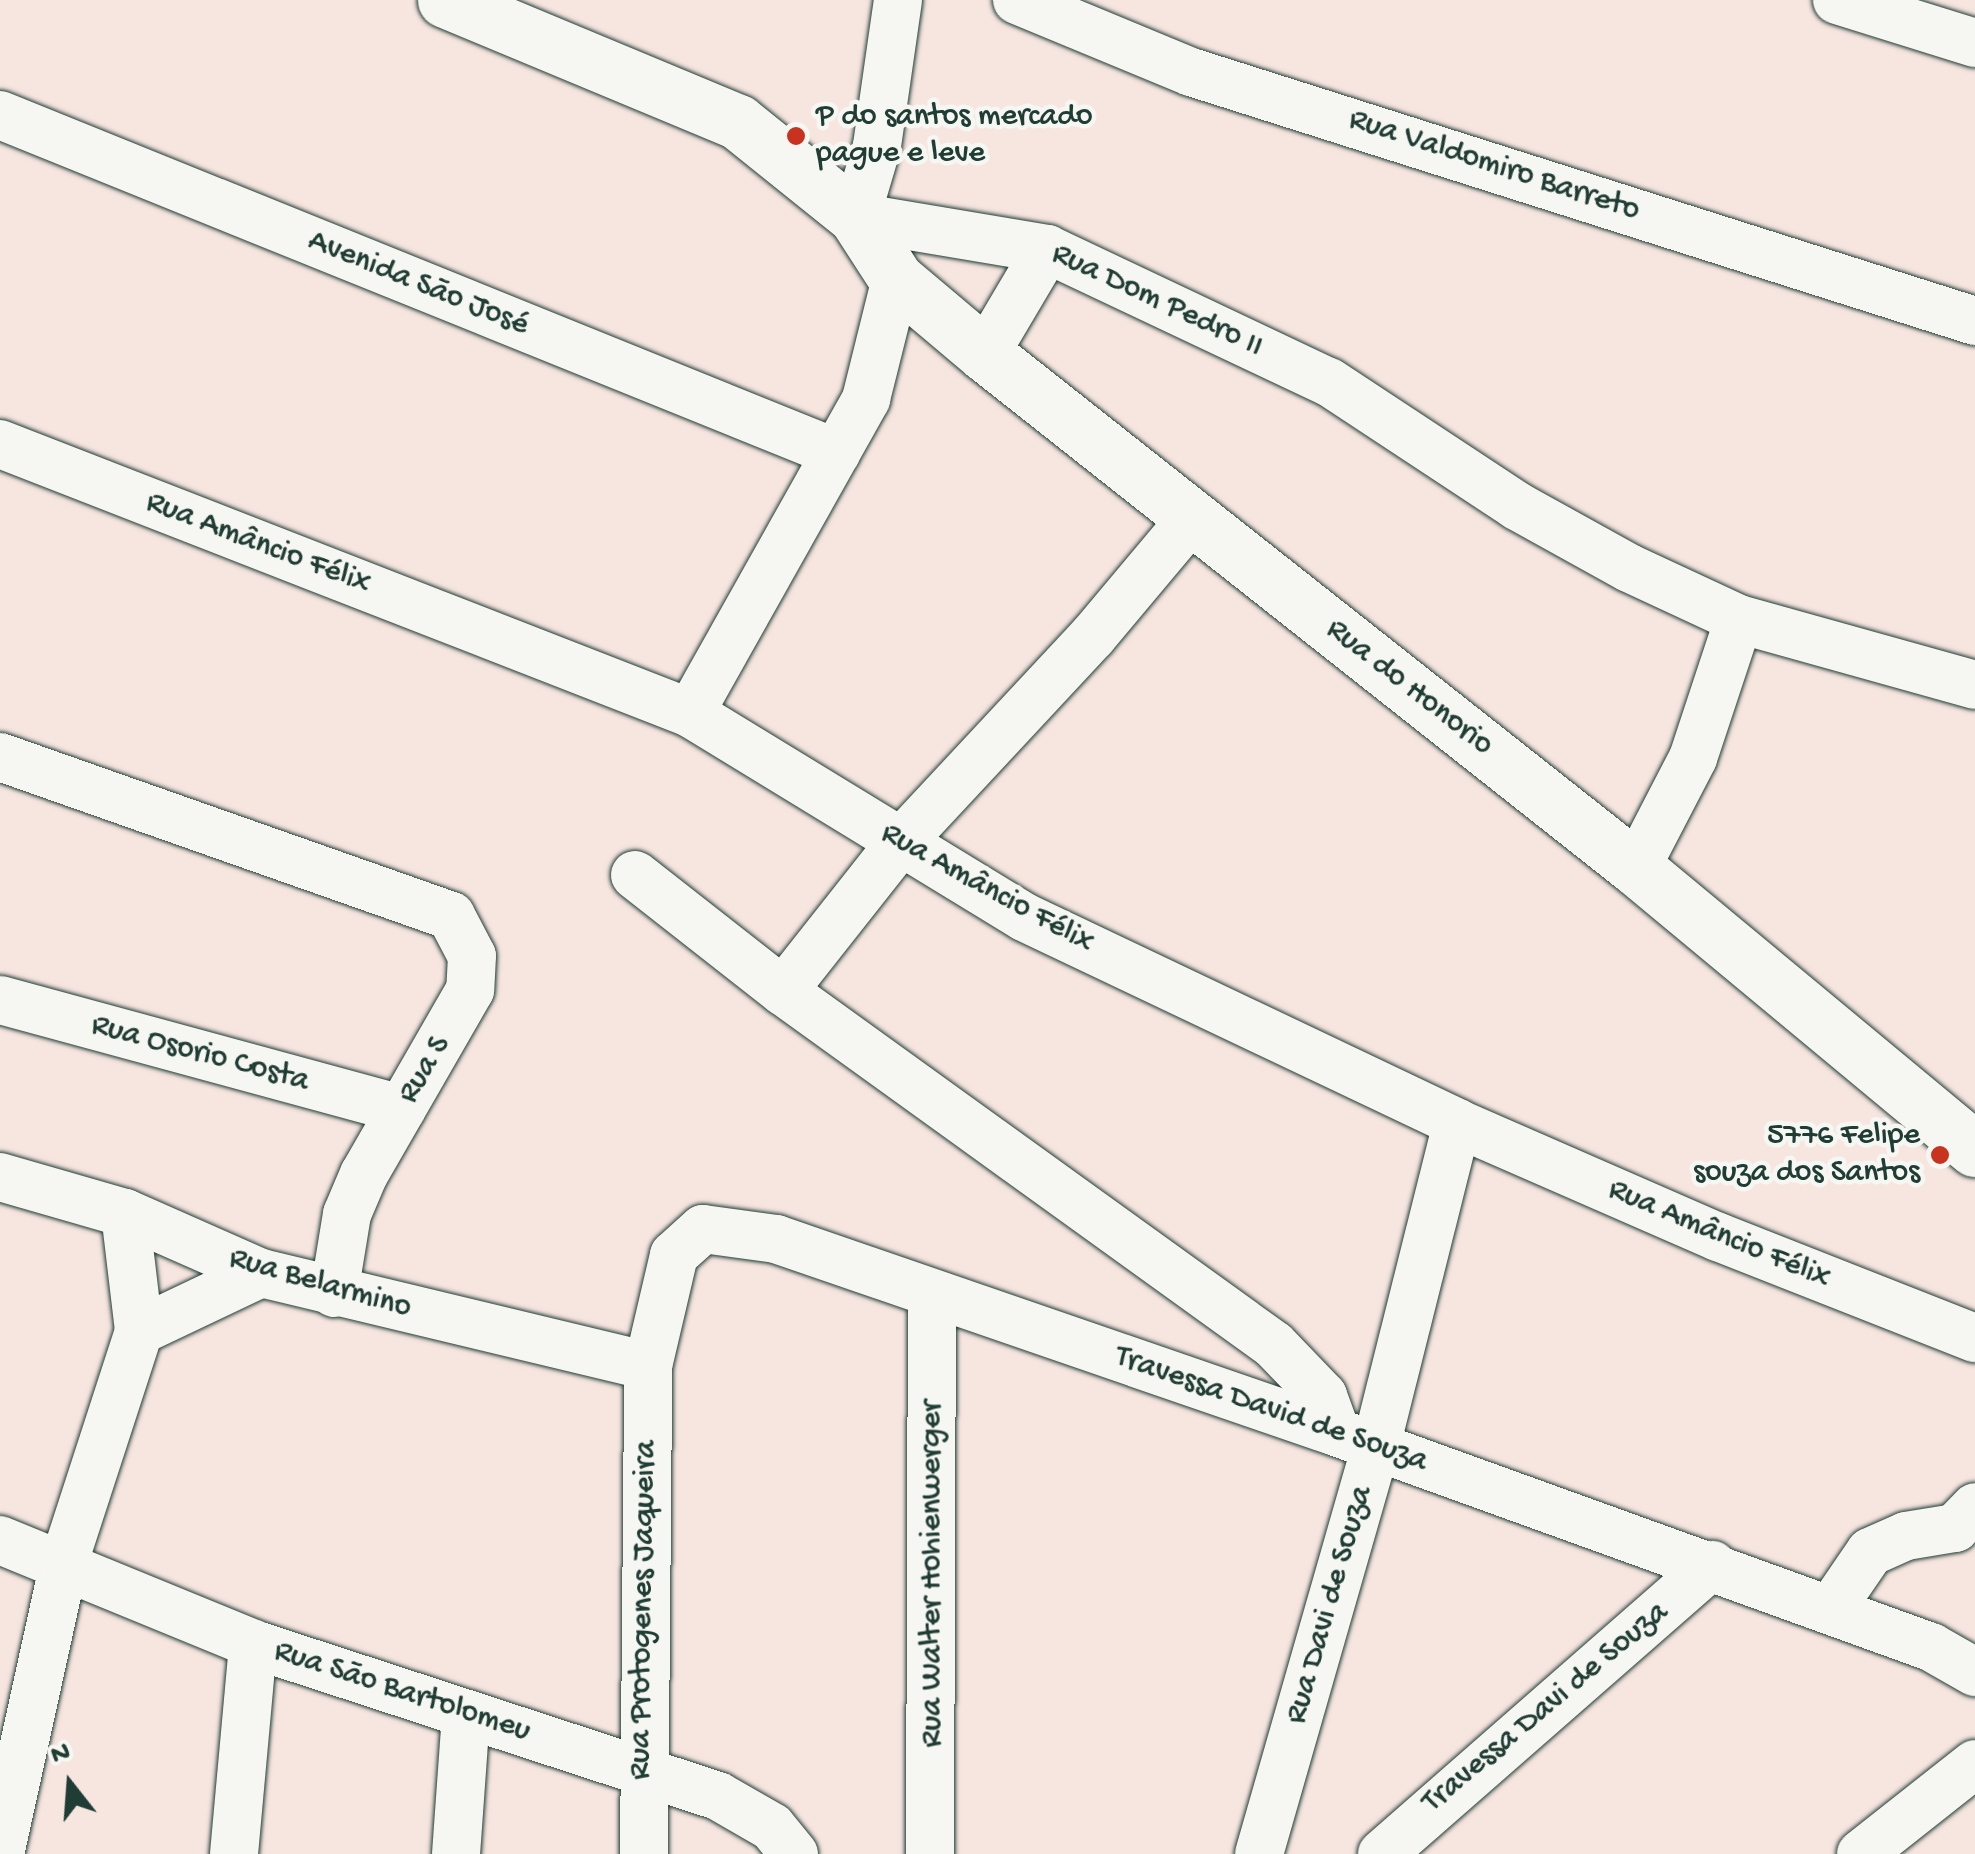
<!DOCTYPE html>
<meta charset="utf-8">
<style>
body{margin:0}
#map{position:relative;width:1975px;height:1854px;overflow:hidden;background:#f7e5e0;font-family:"Gochi Hand",sans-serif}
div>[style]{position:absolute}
.roads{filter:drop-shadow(0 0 2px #1f3d34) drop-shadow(0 0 2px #1f3d34)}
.minor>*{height:48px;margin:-24px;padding:0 24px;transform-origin:24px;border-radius:24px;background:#f6f6f2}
.tertiary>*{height:55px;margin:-27.5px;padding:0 27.5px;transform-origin:27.5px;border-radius:27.5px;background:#f6f6f2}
.dots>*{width:28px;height:28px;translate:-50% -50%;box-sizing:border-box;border:5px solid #f6f6f2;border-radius:50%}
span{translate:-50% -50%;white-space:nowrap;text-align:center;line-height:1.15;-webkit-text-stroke:9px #f6f6f2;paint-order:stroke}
.poi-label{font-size:32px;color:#1f3d34}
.left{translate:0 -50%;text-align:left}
.right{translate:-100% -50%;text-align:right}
.street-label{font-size:32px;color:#1f3d34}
.north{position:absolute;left:20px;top:1734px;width:100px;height:100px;-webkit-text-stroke:8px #f6f6f2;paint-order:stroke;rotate:343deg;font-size:28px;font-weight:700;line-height:40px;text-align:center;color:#1f3d34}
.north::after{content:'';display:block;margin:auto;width:35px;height:45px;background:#1f3d34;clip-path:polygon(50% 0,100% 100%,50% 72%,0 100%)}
</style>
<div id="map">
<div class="roads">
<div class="minor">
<div style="left:898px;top:0;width:148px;rotate:98.2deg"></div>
<div style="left:877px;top:146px;width:74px;rotate:106.5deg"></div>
<div style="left:856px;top:217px;width:194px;rotate:9.5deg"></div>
<div style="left:1047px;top:249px;width:312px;rotate:25.3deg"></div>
<div style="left:1329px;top:382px;width:225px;rotate:33.4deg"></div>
<div style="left:1517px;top:506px;width:128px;rotate:29deg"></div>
<div style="left:1629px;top:568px;width:121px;rotate:24.9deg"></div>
<div style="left:1739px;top:619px;width:245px;rotate:15.6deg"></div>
<div style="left:1017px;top:0;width:188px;rotate:22.5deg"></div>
<div style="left:1191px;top:72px;width:823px;rotate:17.62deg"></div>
<div style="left:1837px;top:0;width:145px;rotate:17.3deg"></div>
<div style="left:0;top:115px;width:902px;rotate:22.01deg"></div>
<div style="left:985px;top:354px;width:122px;rotate:-59.4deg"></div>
<div style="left:0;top:444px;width:741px;rotate:21.3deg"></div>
<div style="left:690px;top:713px;width:391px;rotate:31.4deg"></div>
<div style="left:1024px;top:917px;width:480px;rotate:25.4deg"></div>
<div style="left:1457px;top:1123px;width:285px;rotate:23.6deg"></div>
<div style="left:1718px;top:1237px;width:276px;rotate:21.5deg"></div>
<div style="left:690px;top:713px;width:360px;rotate:-60.7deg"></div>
<div style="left:866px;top:399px;width:124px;rotate:-76deg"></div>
<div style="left:0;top:757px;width:478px;rotate:19.4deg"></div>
<div style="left:451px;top:916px;width:45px;rotate:62.3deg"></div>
<div style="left:472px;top:956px;width:34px;rotate:93deg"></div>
<div style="left:470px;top:990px;width:212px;rotate:119.9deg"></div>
<div style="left:364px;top:1174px;width:43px;rotate:113deg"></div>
<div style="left:347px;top:1214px;width:80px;rotate:99.3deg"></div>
<div style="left:1636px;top:868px;width:124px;rotate:-62.6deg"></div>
<div style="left:1693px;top:758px;width:146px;rotate:-71.7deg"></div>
<div style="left:635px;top:875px;width:188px;rotate:38.1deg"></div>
<div style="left:783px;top:991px;width:605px;rotate:35.79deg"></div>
<div style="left:1274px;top:1345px;width:71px;rotate:46.1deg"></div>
<div style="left:1323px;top:1396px;width:38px;rotate:70deg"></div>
<div style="left:783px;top:991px;width:189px;rotate:-51.7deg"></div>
<div style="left:900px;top:843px;width:283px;rotate:-47deg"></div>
<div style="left:1093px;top:636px;width:154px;rotate:-50deg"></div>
<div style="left:0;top:1000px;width:416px;rotate:15.2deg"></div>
<div style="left:0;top:1177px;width:130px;rotate:16.1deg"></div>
<div style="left:125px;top:1213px;width:149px;rotate:23.8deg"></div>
<div style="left:261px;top:1273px;width:398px;rotate:13.5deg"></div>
<div style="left:125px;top:1213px;width:119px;rotate:83.2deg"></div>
<div style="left:0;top:1540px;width:274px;rotate:22.3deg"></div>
<div style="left:253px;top:1644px;width:489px;rotate:18.1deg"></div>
<div style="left:718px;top:1796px;width:62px;rotate:29.9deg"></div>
<div style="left:772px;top:1827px;width:35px;rotate:51deg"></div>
<div style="left:1831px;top:1609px;width:69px;rotate:-55.6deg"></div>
<div style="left:1870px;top:1552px;width:39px;rotate:-24deg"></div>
<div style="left:1906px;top:1536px;width:50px;rotate:-9.3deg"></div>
<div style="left:1955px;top:1528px;width:29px;rotate:-46deg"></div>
<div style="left:0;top:1854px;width:299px;rotate:-77.6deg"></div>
<div style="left:64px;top:1562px;width:243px;rotate:-72deg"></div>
<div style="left:139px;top:1331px;width:135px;rotate:-25.4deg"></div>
<div style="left:234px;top:1854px;width:211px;rotate:-84.8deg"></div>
<div style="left:456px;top:1854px;width:139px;rotate:-85.9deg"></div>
<div style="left:644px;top:1854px;width:488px;rotate:-89.5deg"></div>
<div style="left:648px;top:1366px;width:114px;rotate:-76.8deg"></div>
<div style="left:674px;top:1255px;width:39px;rotate:-42deg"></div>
<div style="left:703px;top:1229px;width:74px;rotate:7.8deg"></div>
<div style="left:776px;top:1239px;width:592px;rotate:19.02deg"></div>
<div style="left:1336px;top:1432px;width:633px;rotate:19.87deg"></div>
<div style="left:1931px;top:1647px;width:51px;rotate:29.6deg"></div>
<div style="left:930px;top:1854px;width:560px;rotate:-89.8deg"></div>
<div style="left:1259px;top:1854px;width:424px;rotate:-74deg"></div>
<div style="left:1376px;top:1446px;width:333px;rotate:-75.9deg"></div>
<div style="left:1382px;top:1854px;width:439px;rotate:-41.2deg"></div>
<div style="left:1861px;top:1854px;width:145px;rotate:-38.3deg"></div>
</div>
<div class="tertiary">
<div style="left:445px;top:0;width:317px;rotate:22.6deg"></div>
<div style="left:738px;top:122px;width:151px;rotate:38.8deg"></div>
<div style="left:856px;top:217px;width:74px;rotate:57.2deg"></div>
<div style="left:896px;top:279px;width:116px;rotate:40.1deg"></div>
<div style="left:985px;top:354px;width:829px;rotate:38.29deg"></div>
<div style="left:1636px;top:868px;width:440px;rotate:39.7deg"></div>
</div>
</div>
<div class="dots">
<div style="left:796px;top:136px;background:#c8321e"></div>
<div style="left:1940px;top:1155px;background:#c8321e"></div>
</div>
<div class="poi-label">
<span class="left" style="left:816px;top:136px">P do santos mercado<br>pague e leve</span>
<span class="right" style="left:1920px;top:1155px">5776 Felipe<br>souza dos Santos</span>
</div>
<div class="street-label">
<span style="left:1494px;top:166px;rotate:18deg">Rua Valdomiro Barreto</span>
<span style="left:418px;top:284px;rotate:22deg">Avenida São José</span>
<span style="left:1157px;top:301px;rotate:25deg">Rua Dom Pedro II</span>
<span style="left:258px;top:544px;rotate:21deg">Rua Amâncio Félix</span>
<span style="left:1409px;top:688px;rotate:38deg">Rua do Honorio</span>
<span style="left:987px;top:889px;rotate:29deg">Rua Amâncio Félix</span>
<span style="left:200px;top:1054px;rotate:15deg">Rua Osorio Costa</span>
<span style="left:425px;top:1070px;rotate:-59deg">Rua S</span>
<span style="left:1719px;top:1235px;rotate:23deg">Rua Amâncio Félix</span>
<span style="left:320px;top:1284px;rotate:16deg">Rua Belarmino</span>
<span style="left:1271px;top:1410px;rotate:19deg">Travessa David de Souza</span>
<span style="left:933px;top:1574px;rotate:-90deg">Rua Walter Hohienwerger</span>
<span style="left:1330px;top:1605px;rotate:-74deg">Rua Davi de Souza</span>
<span style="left:644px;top:1610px;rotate:-89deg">Rua Protogenes Jaqueira</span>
<span style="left:402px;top:1692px;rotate:18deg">Rua São Bartolomeu</span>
<span style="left:1546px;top:1708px;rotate:-40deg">Travessa Davi de Souza</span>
</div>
<div class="north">N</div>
</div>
